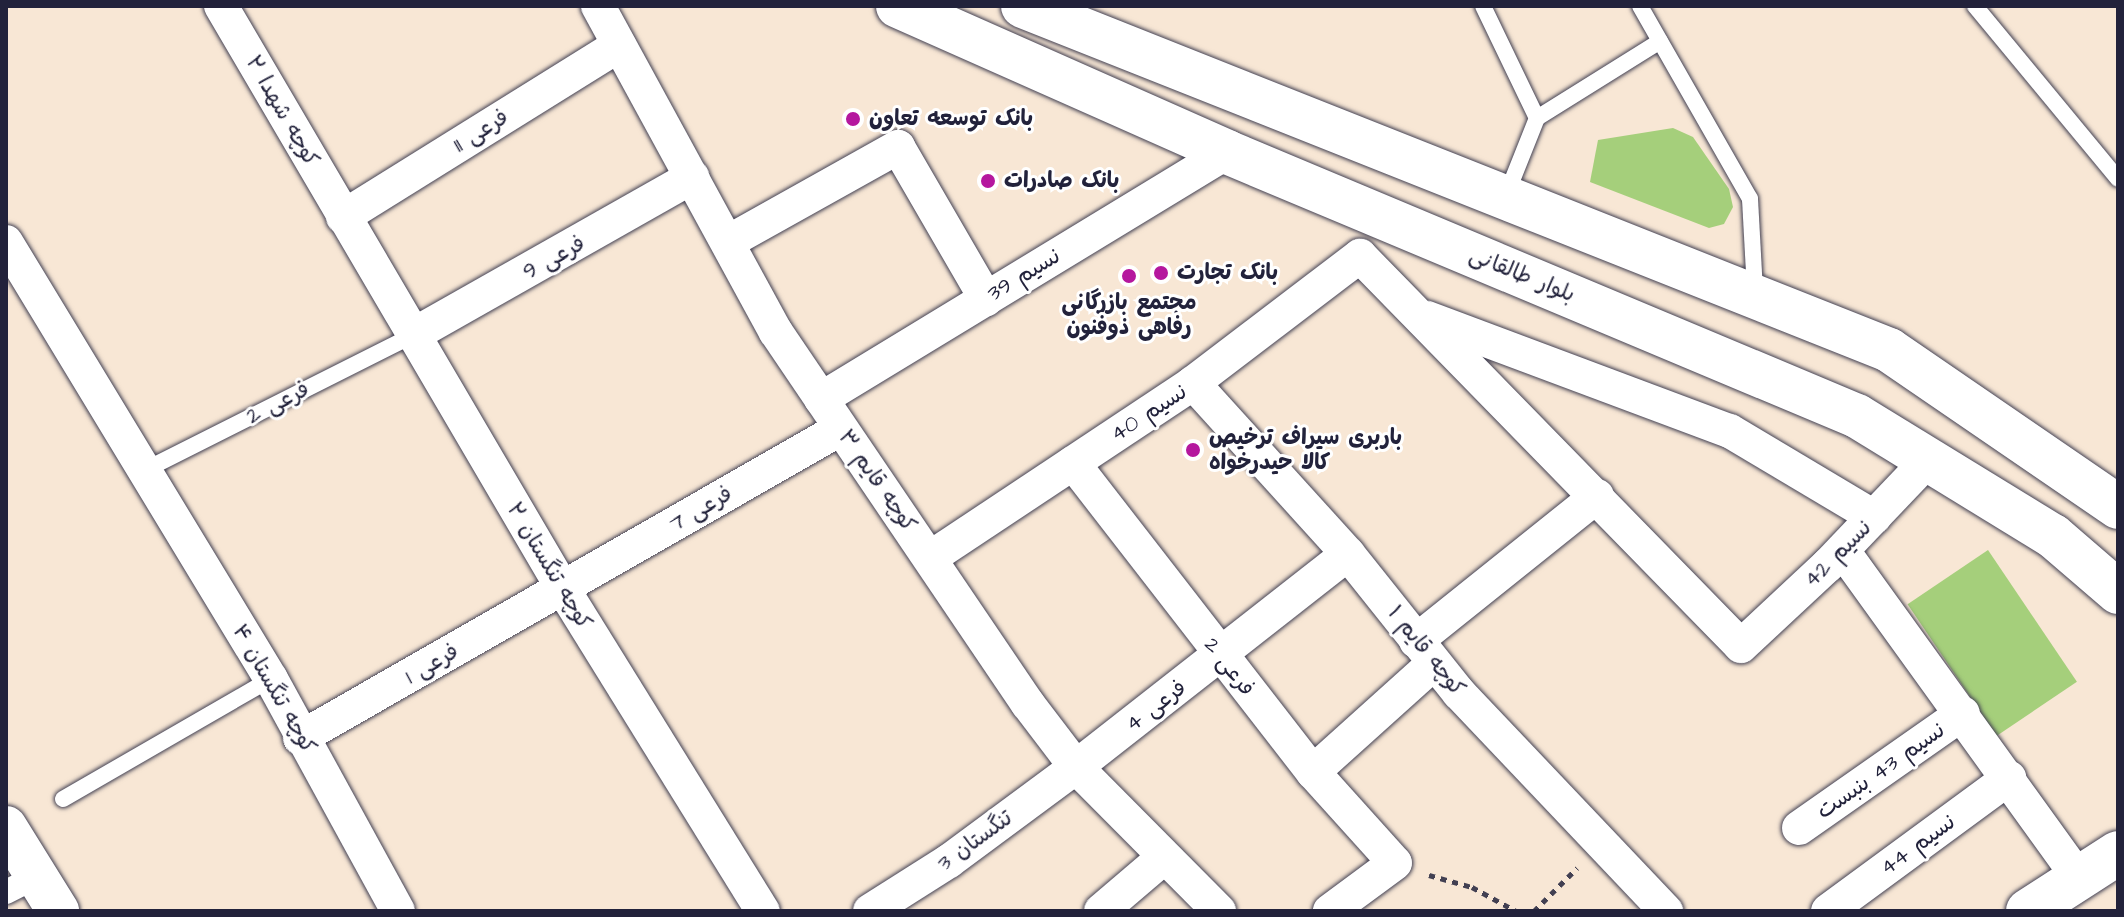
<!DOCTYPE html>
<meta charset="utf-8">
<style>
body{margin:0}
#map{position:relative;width:2124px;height:917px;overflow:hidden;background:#f8e7d5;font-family:"Architects Daughter","Playpen Sans Arabic",sans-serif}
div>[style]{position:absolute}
.green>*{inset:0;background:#a5cf7b;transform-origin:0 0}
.path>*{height:5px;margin-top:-2.5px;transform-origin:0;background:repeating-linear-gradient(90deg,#424052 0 6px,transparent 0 12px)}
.roads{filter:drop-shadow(0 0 2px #424052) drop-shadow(0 0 2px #424052)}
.service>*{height:16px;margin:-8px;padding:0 8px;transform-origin:8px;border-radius:8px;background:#fff}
.pedestrian>*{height:24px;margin:-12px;padding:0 12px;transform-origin:12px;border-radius:12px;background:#fff}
.minor>*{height:34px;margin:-17px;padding:0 17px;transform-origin:17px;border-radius:17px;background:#fff}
.tertiary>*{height:42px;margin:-21px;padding:0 21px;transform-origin:21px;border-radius:21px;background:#fff}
.secondary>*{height:44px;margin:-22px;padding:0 22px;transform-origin:22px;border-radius:22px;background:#fff}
.primary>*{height:44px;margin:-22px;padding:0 22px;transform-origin:22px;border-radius:22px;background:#fff}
.dots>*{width:22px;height:22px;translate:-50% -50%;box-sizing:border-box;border:4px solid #fff;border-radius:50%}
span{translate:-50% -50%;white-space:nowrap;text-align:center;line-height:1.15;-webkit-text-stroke:6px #fff;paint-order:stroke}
.street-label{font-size:22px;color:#22223b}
.poi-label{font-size:22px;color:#22223b;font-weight:700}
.left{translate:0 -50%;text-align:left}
.frame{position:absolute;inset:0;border:8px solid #22223b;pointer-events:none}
</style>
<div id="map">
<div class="green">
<div style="clip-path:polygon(1673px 128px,1693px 137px,1729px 189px,1733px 207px,1724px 224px,1709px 228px,1590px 182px,1598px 140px)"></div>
<div style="left:1988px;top:550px;width:159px;height:97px;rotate:56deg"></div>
</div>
<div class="path">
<div style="left:1429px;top:875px;width:45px;rotate:15.6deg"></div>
<div style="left:1472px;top:887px;width:50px;rotate:28.6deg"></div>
<div style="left:1534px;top:911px;width:61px;rotate:-45deg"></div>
</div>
<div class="roads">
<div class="service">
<div style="left:1483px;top:6px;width:124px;rotate:64.3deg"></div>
<div style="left:1537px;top:118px;width:84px;rotate:111.7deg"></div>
<div style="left:1640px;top:6px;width:222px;rotate:60.3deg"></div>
<div style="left:1750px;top:199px;width:93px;rotate:86.9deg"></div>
<div style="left:1975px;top:6px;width:224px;rotate:50.4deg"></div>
<div style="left:1537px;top:118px;width:145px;rotate:-32deg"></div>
<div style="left:143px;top:471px;width:302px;rotate:-26.7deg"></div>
<div style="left:63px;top:799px;width:240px;rotate:-30deg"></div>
</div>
<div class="pedestrian">
<div style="left:6px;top:892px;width:33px;rotate:-27deg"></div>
</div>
<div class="minor">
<div style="left:221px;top:6px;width:676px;rotate:59.6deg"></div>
<div style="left:563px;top:589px;width:379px;rotate:58.2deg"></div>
<div style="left:598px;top:6px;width:371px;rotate:61.4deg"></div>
<div style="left:776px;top:332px;width:449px;rotate:55.9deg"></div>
<div style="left:1028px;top:704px;width:79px;rotate:52.7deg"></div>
<div style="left:1076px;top:767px;width:203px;rotate:45.2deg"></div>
<div style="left:343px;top:217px;width:325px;rotate:-31.9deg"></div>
<div style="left:6px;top:242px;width:511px;rotate:58.77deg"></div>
<div style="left:271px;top:679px;width:264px;rotate:61.3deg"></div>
<div style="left:728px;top:242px;width:195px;rotate:-29.2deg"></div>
<div style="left:898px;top:147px;width:176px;rotate:59.9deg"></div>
<div style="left:1427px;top:318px;width:323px;rotate:20.5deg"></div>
<div style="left:1730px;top:431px;width:168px;rotate:30.8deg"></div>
<div style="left:413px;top:335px;width:321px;rotate:-29.5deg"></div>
<div style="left:1193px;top:383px;width:231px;rotate:47.8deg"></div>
<div style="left:1348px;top:554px;width:178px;rotate:51.4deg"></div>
<div style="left:1459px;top:693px;width:301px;rotate:46.5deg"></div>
<div style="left:821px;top:399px;width:475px;rotate:-31.3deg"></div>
<div style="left:1073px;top:463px;width:391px;rotate:52.2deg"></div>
<div style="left:1313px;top:772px;width:122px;rotate:48deg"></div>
<div style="left:1395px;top:863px;width:81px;rotate:143.6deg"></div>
<div style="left:1843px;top:551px;width:403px;rotate:54.2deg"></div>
<div style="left:930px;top:558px;width:316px;rotate:-33.6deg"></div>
<div style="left:1193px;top:383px;width:210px;rotate:-37.3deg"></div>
<div style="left:1360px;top:256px;width:545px;rotate:45.67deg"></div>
<div style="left:1741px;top:646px;width:119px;rotate:-43deg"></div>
<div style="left:1828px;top:565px;width:149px;rotate:-46.4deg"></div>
<div style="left:1416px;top:641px;width:232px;rotate:-38.7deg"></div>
<div style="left:300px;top:738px;width:622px;rotate:-29.78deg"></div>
<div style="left:1313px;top:772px;width:163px;rotate:-42deg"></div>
<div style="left:1799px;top:828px;width:200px;rotate:-35deg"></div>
<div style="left:870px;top:911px;width:93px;rotate:-32.3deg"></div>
<div style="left:949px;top:861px;width:158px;rotate:-36.5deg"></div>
<div style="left:1076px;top:767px;width:345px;rotate:-38.1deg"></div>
<div style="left:1101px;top:911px;width:82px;rotate:-40.5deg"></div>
<div style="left:1828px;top:911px;width:225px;rotate:-36.3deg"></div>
</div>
<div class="tertiary">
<div style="left:6px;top:827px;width:99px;rotate:58.2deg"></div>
</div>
<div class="secondary">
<div style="left:2028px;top:911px;width:107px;rotate:-32.8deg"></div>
</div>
<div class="primary">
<div style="left:898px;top:6px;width:360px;rotate:23.9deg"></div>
<div style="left:1227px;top:152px;width:683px;rotate:22.74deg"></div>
<div style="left:1857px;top:416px;width:230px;rotate:31.5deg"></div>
<div style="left:2053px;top:536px;width:86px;rotate:40.7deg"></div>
<div style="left:1023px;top:6px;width:932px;rotate:21.66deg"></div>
<div style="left:1889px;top:350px;width:278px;rotate:34.4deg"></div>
</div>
</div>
<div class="dots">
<div style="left:853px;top:119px;background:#b5179e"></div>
<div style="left:988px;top:181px;background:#b5179e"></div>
<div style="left:1161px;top:273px;background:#b5179e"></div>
<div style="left:1129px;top:276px;background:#b5179e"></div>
<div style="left:1193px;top:450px;background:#b5179e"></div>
</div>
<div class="street-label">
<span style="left:282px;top:111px;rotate:60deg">کوچه شهدا ۲</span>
<span style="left:481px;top:131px;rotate:-32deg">فرعی 11</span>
<span style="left:554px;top:258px;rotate:-29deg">فرعی 9</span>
<span style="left:1024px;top:275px;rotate:-31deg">نسیم 39</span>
<span style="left:1522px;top:275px;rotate:22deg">بلوار طالقانی</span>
<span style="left:278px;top:403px;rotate:-27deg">فرعی 2</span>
<span style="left:1149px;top:413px;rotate:-33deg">نسیم 40</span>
<span style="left:877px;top:481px;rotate:55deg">کوچه قایم ۳</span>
<span style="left:701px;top:509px;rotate:-30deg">فرعی 7</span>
<span style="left:1838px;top:554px;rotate:-45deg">نسیم 42</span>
<span style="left:549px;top:566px;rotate:59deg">کوچه تنگستان ۲</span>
<span style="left:1426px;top:651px;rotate:51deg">کوچه قایم ۱</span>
<span style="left:432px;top:664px;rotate:-30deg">فرعی 1</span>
<span style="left:1229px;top:667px;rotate:52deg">فرعی 2</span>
<span style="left:274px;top:689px;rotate:60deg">کوچه تنگستان ۴</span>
<span style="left:1156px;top:706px;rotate:-37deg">فرعی 4</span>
<span style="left:1881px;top:771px;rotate:-35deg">نسیم 43 بنبست</span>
<span style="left:975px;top:841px;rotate:-36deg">تنگستان 3</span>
<span style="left:1918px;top:845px;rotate:-36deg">نسیم 44</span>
</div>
<div class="poi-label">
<span class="left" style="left:869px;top:119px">بانک توسعه تعاون</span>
<span class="left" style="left:1004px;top:181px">بانک صادرات</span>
<span class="left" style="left:1177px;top:273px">بانک تجارت</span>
<span style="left:1129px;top:315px">مجتمع بازرگانی<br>رفاهی ذوفنون</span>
<span class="left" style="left:1209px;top:450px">باربری سیراف ترخیص<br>کالا حیدرخواه</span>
</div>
<div class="frame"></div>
</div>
